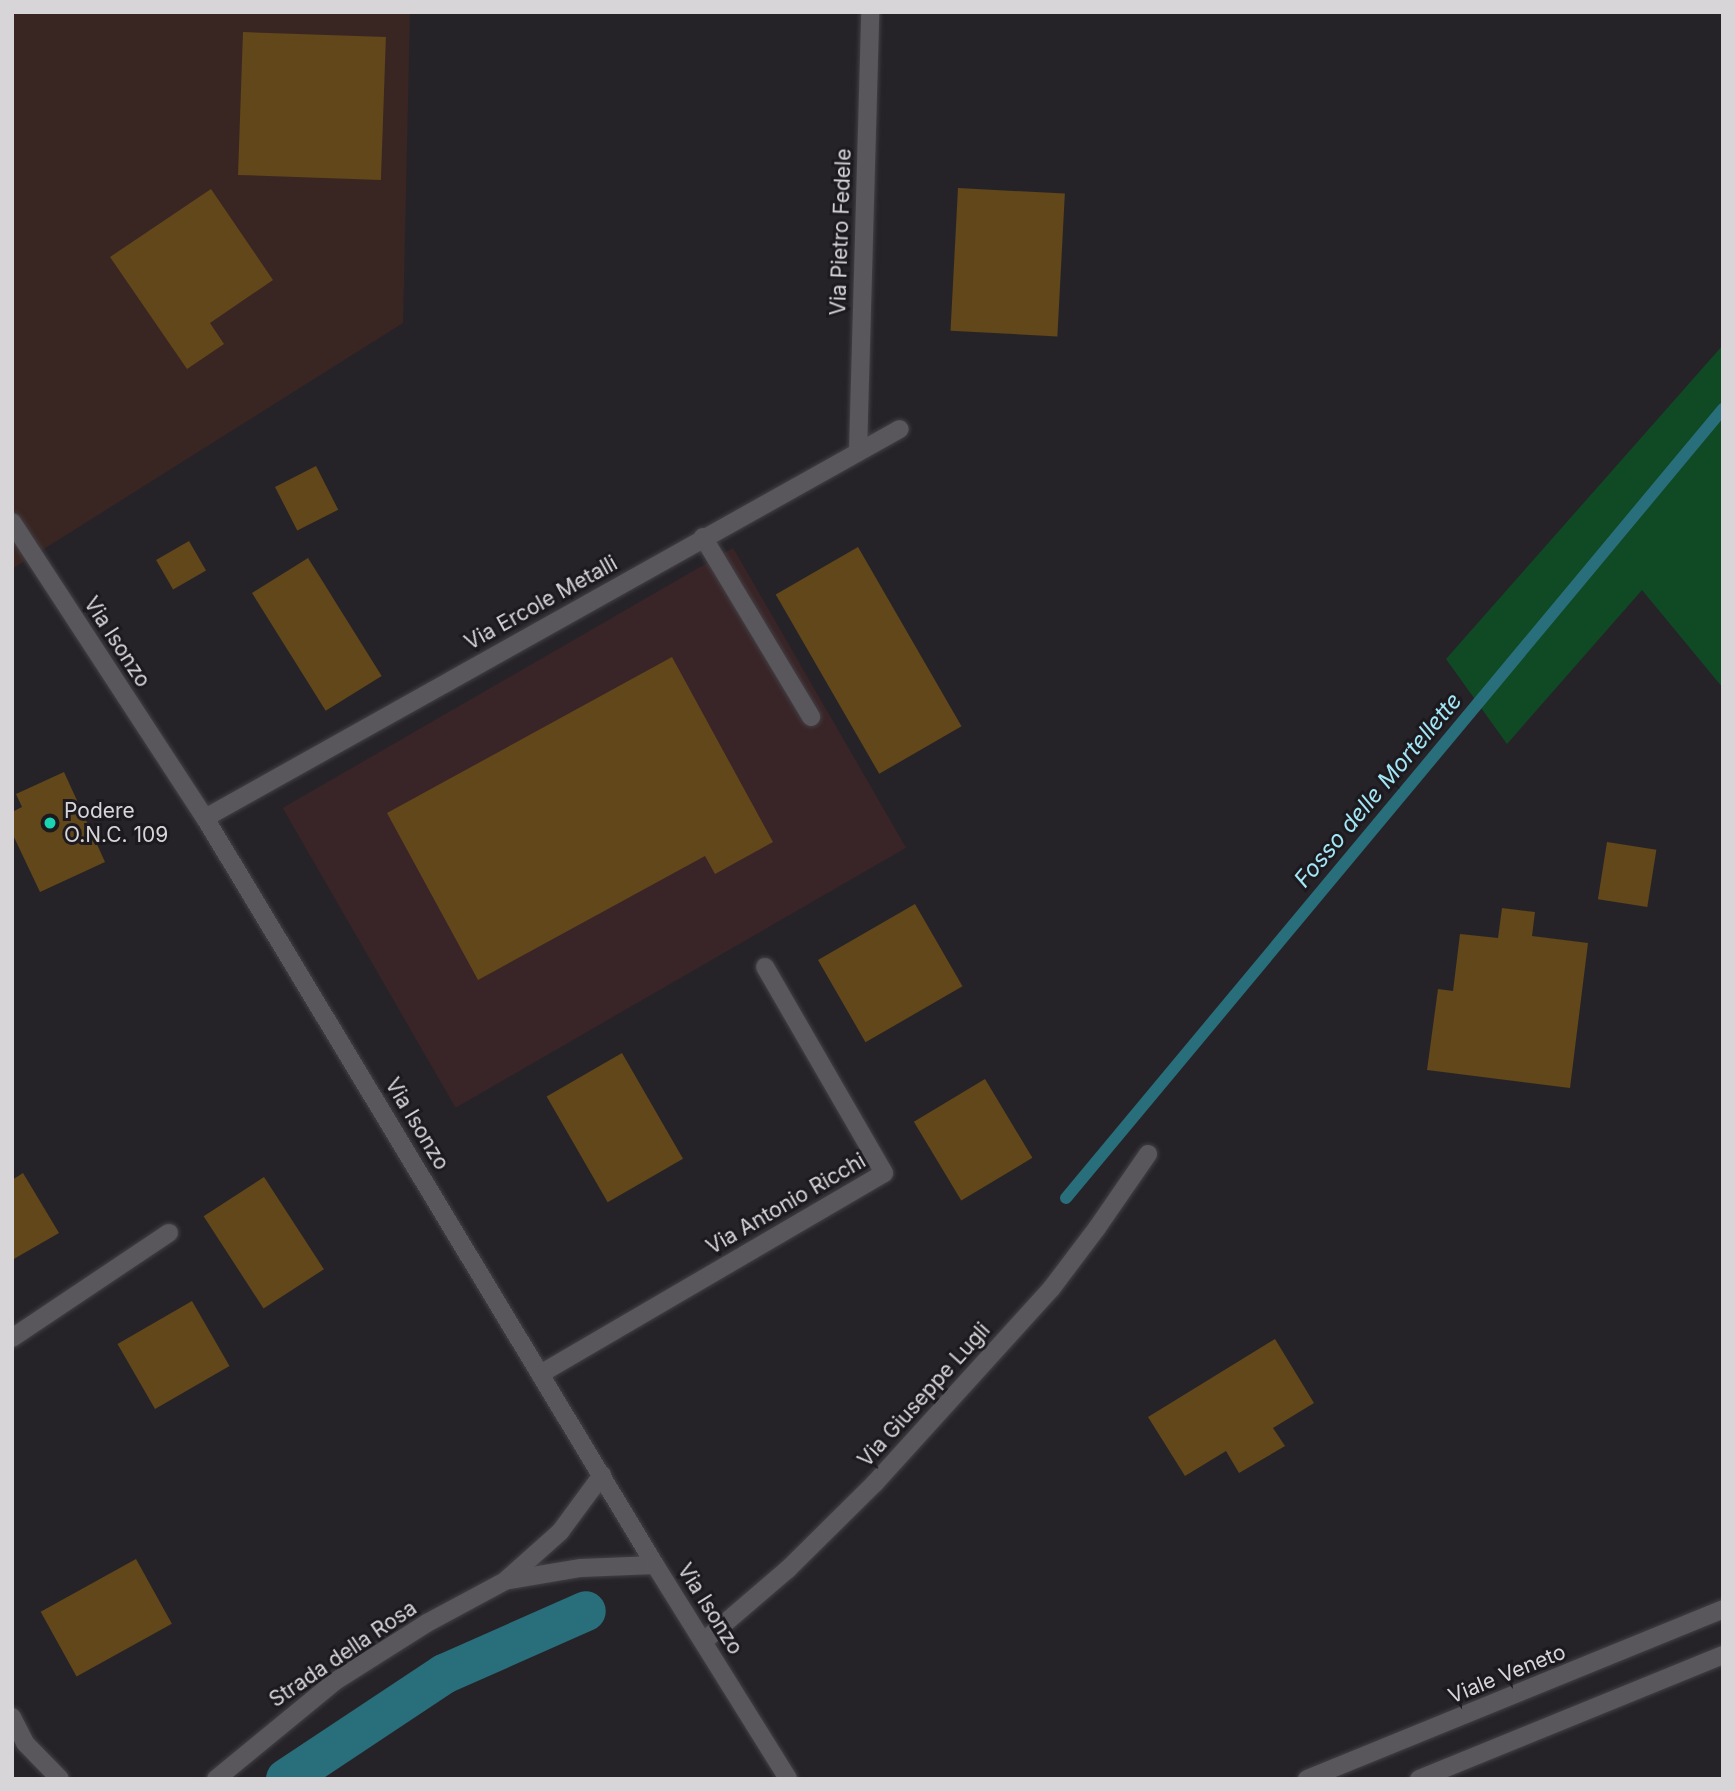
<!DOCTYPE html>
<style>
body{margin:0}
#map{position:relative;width:1735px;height:1791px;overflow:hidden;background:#262328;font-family:Inter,sans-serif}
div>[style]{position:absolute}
.commercial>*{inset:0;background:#392623}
.industrial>*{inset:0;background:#392528;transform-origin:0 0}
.green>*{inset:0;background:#0f4a24}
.stream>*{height:12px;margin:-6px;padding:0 6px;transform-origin:6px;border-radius:6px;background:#296e7b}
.canal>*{height:40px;margin:-20px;padding:0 20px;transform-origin:20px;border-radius:20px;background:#296e7b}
.building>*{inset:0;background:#614719;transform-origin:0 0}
.roads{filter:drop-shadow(0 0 2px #434045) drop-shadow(0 0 2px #434045)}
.minor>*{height:18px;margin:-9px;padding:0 9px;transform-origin:9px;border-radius:9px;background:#5a575c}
.tertiary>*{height:18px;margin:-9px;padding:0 9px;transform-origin:9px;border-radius:9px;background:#5a575c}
.secondary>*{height:18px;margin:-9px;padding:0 9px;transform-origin:9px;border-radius:9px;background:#5a575c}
.dots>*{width:19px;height:19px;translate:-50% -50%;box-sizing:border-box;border:4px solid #1c1a1e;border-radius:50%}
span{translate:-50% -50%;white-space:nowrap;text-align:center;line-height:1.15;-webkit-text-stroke:6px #1c1a1e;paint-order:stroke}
.street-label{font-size:21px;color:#d7d5d8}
.poi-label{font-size:21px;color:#d7d5d8}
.left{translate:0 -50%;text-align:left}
.water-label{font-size:23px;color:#a3e7f6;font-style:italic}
.frame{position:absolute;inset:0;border:14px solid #d7d5d8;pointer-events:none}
</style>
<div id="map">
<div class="commercial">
<div style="clip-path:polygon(12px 12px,410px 12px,403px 323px,12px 569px)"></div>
</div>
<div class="industrial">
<div style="left:733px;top:548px;width:346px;height:520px;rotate:60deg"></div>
</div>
<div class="green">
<div style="clip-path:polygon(1723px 345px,1723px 688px,1642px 590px,1507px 744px,1446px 659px)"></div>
</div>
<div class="stream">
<div style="left:1066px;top:1198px;width:1027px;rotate:-50.22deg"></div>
</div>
<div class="canal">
<div style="left:286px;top:1779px;width:190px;rotate:-33.6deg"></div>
<div style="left:444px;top:1674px;width:155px;rotate:-23.9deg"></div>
</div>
<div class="building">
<div style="left:243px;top:32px;width:143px;height:143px;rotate:2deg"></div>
<div style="left:958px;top:188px;width:107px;height:143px;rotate:3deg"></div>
<div style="clip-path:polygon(211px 189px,273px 280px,210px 323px,224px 344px,187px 369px,110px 257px)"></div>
<div style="left:316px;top:466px;width:49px;height:46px;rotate:63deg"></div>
<div style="left:189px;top:541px;width:34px;height:38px;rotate:60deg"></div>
<div style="left:858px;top:547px;width:207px;height:95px;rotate:60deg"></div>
<div style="left:308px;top:558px;width:139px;height:66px;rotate:58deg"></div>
<div style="clip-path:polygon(672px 657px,773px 842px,715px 874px,705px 856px,478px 980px,387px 813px)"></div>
<div style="clip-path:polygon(64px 772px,105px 862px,40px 892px,12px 833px,12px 812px,22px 807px,16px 794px)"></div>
<div style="left:1607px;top:842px;width:50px;height:58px;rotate:9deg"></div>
<div style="left:915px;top:904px;width:95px;height:112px;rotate:60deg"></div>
<div style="clip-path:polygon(1502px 908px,1535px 912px,1532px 936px,1588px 943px,1570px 1088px,1427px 1070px,1438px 989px,1453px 991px,1460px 934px,1498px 938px)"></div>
<div style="left:622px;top:1053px;width:122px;height:87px;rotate:60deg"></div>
<div style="left:985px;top:1079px;width:92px;height:83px;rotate:59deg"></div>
<div style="clip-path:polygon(23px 1173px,59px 1233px,12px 1260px,12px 1180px)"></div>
<div style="left:264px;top:1177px;width:110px;height:72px;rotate:57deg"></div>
<div style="left:192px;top:1301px;width:75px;height:86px;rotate:60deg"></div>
<div style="clip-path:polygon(1275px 1339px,1314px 1403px,1273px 1428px,1285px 1446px,1239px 1473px,1226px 1451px,1185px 1476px,1148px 1417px)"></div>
<div style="left:136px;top:1559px;width:74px;height:109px;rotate:61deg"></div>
</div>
<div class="roads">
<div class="minor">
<div style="left:858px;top:452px;width:440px;rotate:-88.4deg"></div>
<div style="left:703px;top:537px;width:210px;rotate:59deg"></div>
<div style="left:205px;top:818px;width:796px;rotate:-29.24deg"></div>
<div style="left:12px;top:1338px;width:189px;rotate:-33.8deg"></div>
<div style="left:542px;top:1373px;width:396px;rotate:-30.3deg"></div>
<div style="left:884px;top:1173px;width:238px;rotate:-120deg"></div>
<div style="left:704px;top:1641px;width:111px;rotate:-40.6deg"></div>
<div style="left:788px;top:1569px;width:122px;rotate:-44.7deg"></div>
<div style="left:875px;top:1483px;width:262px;rotate:-47.8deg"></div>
<div style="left:1051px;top:1289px;width:76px;rotate:-53deg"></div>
<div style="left:1097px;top:1228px;width:90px;rotate:-55.4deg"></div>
<div style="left:12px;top:1717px;width:29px;rotate:63deg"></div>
<div style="left:25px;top:1743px;width:50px;rotate:45.8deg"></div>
</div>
<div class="tertiary">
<div style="left:509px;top:1580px;width:73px;rotate:-9.5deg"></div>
<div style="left:581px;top:1568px;width:74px;rotate:-2.3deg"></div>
<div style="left:216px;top:1779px;width:153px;rotate:-39.4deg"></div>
<div style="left:334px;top:1682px;width:110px;rotate:-32.4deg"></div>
<div style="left:427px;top:1623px;width:89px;rotate:-28.3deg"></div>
<div style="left:505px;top:1581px;width:74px;rotate:-41.7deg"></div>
<div style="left:560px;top:1532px;width:71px;rotate:-53.6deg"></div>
<div style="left:1307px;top:1779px;width:449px;rotate:-22.2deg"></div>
<div style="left:1419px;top:1779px;width:328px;rotate:-22.2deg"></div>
</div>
<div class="secondary">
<div style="left:12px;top:522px;width:353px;rotate:56.9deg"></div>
<div style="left:205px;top:818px;width:872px;rotate:58.93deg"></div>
<div style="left:655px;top:1565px;width:252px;rotate:58.1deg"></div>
</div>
</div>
<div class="dots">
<div style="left:50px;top:823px;background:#1bd5b2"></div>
</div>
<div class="street-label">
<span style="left:841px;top:232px;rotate:-88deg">Via Pietro Fedele</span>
<span style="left:541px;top:603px;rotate:-29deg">Via Ercole Metalli</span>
<span style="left:117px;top:642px;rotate:57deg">Via Isonzo</span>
<span style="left:417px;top:1124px;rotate:59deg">Via Isonzo</span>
<span style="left:786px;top:1204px;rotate:-30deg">Via Antonio Ricchi</span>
<span style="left:924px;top:1395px;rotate:-48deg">Via Giuseppe Lugli</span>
<span style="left:710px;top:1609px;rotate:58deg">Via Isonzo</span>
<span style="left:343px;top:1654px;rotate:-34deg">Strada della Rosa</span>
<span style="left:1507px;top:1674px;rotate:-22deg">Viale Veneto</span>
</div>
<div class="poi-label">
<span class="left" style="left:64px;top:823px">Podere<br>O.N.C. 109</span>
</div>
<div class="water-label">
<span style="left:1378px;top:790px;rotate:-50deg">Fosso delle Mortellette</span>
</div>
<div class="frame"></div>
</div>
